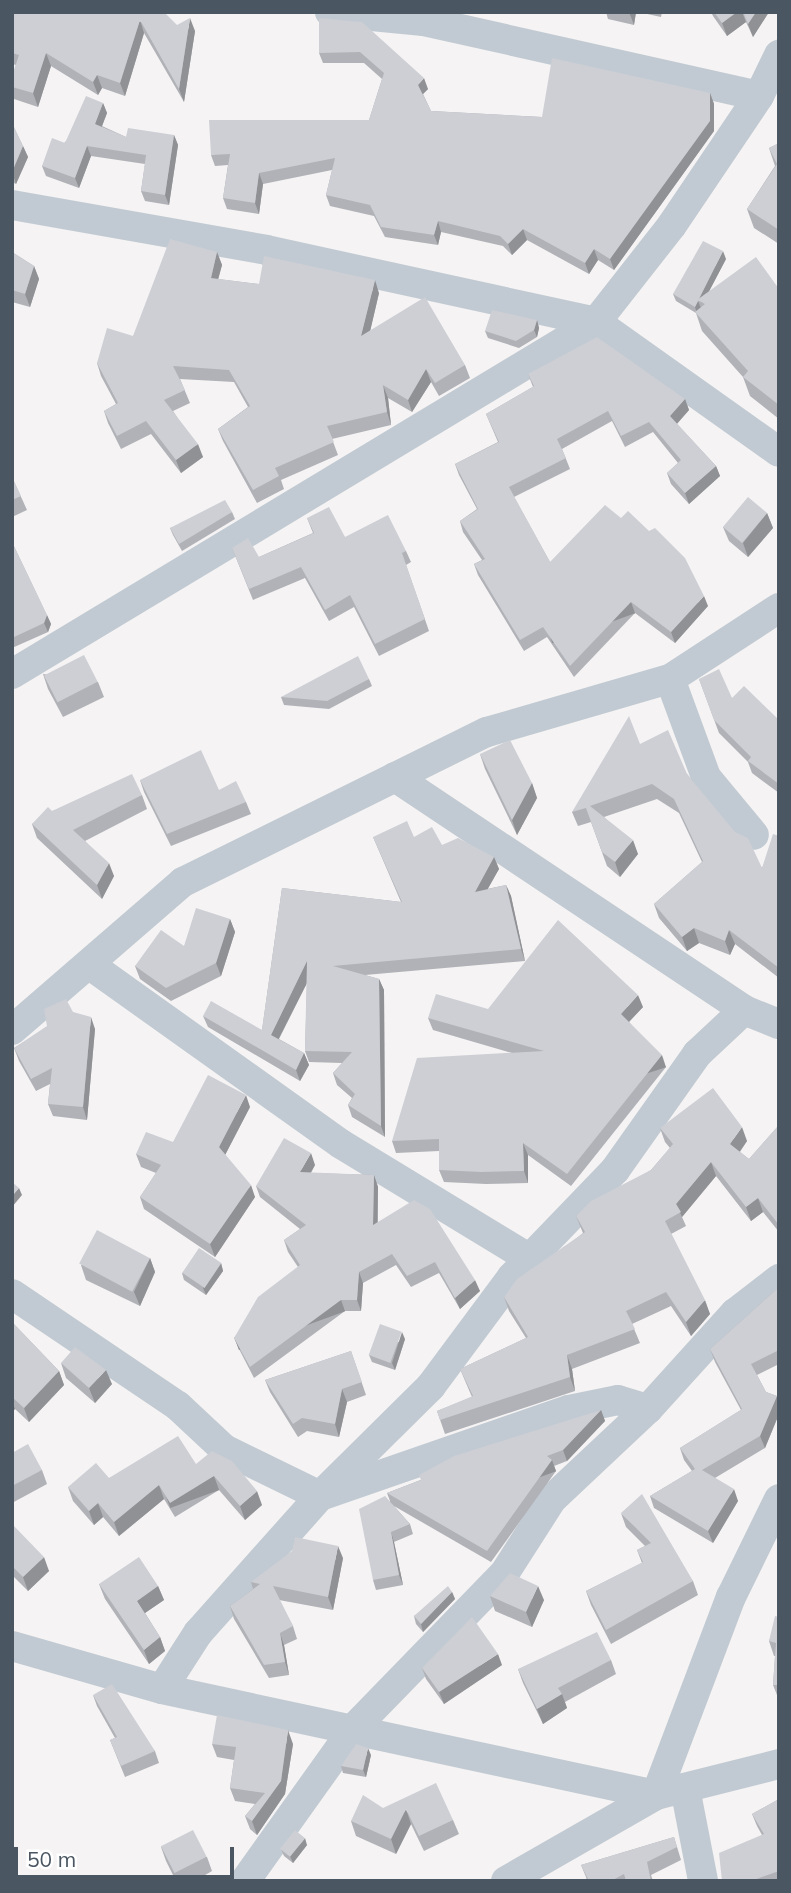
<!DOCTYPE html>
<style>
body{margin:0}
#map{position:relative;width:791px;height:1893px;overflow:hidden;background:#f5f3f3;font-family:Mulish,sans-serif}
div>[style]{position:absolute}
.street>*{height:30px;margin:-15px;padding:0 15px;transform-origin:15px;border-radius:15px;background:#c1cad2}
.wall>*{inset:0;background:#b0b2b7}
.shaded-wall>*{inset:0;background:#909195;transform-origin:0 0}
.building>*{inset:0;background:#cdcfd5;transform-origin:0 0}
span{translate:-50% -50%;white-space:nowrap;text-align:center;line-height:1.15;-webkit-text-stroke:7px #fff;paint-order:stroke}
.frame{position:absolute;inset:0;border:14px solid #4a5661;pointer-events:none}
.scale{position:absolute;left:14px;top:1847px;width:220px;height:32px;box-sizing:border-box;border:4px solid #4a5661;border-top:0;padding-left:9px;font-size:21px;line-height:24px;white-space:nowrap;color:#4a5661;-webkit-text-stroke:5px #fff;paint-order:stroke}
</style>
<div id="map">
<div class="street">
<div style="left:330px;top:12px;width:94px;rotate:5.5deg"></div>
<div style="left:424px;top:21px;width:343px;rotate:12.6deg"></div>
<div style="left:12px;top:205px;width:258px;rotate:10deg"></div>
<div style="left:266px;top:250px;width:338px;rotate:12.3deg"></div>
<div style="left:596px;top:322px;width:224px;rotate:35.4deg"></div>
<div style="left:12px;top:674px;width:682px;rotate:-31.08deg"></div>
<div style="left:596px;top:322px;width:123px;rotate:-51.9deg"></div>
<div style="left:672px;top:225px;width:156px;rotate:-56deg"></div>
<div style="left:759px;top:96px;width:46px;rotate:-64deg"></div>
<div style="left:670px;top:679px;width:104px;rotate:69.8deg"></div>
<div style="left:706px;top:777px;width:75px;rotate:50.4deg"></div>
<div style="left:395px;top:777px;width:420px;rotate:33.7deg"></div>
<div style="left:744px;top:1010px;width:38px;rotate:22deg"></div>
<div style="left:90px;top:965px;width:308px;rotate:35.5deg"></div>
<div style="left:341px;top:1144px;width:221px;rotate:31.3deg"></div>
<div style="left:12px;top:1030px;width:226px;rotate:-40.9deg"></div>
<div style="left:183px;top:882px;width:339px;rotate:-26.3deg"></div>
<div style="left:487px;top:732px;width:191px;rotate:-16.2deg"></div>
<div style="left:670px;top:679px;width:130px;rotate:-33.1deg"></div>
<div style="left:12px;top:1294px;width:200px;rotate:34deg"></div>
<div style="left:178px;top:1406px;width:63px;rotate:43.1deg"></div>
<div style="left:224px;top:1449px;width:107px;rotate:26.1deg"></div>
<div style="left:320px;top:1496px;width:263px;rotate:-19.1deg"></div>
<div style="left:569px;top:1410px;width:50px;rotate:-11.5deg"></div>
<div style="left:618px;top:1400px;width:31px;rotate:17deg"></div>
<div style="left:12px;top:1646px;width:156px;rotate:16deg"></div>
<div style="left:162px;top:1689px;width:505px;rotate:12.11deg"></div>
<div style="left:656px;top:1795px;width:212px;rotate:-69.3deg"></div>
<div style="left:731px;top:1597px;width:109px;rotate:-63.9deg"></div>
<div style="left:162px;top:1689px;width:67px;rotate:-57.3deg"></div>
<div style="left:198px;top:1633px;width:183px;rotate:-48.3deg"></div>
<div style="left:320px;top:1496px;width:156px;rotate:-44.7deg"></div>
<div style="left:431px;top:1386px;width:136px;rotate:-53.4deg"></div>
<div style="left:512px;top:1277px;width:149px;rotate:-46.1deg"></div>
<div style="left:615px;top:1170px;width:142px;rotate:-54.7deg"></div>
<div style="left:697px;top:1054px;width:64px;rotate:-43.1deg"></div>
<div style="left:685px;top:1788px;width:95px;rotate:79deg"></div>
<div style="left:245px;top:1881px;width:189px;rotate:-54.5deg"></div>
<div style="left:355px;top:1727px;width:214px;rotate:-45.8deg"></div>
<div style="left:504px;top:1574px;width:89px;rotate:-57.4deg"></div>
<div style="left:552px;top:1499px;width:132px;rotate:-43.2deg"></div>
<div style="left:648px;top:1409px;width:130px;rotate:-47.8deg"></div>
<div style="left:735px;top:1313px;width:56px;rotate:-37.7deg"></div>
<div style="left:506px;top:1881px;width:173px;rotate:-29.8deg"></div>
<div style="left:656px;top:1795px;width:127px;rotate:-14.1deg"></div>
</div>
<div class="wall">
<div style="clip-path:polygon(12px 12px,177px 25px,195px 31px,184px 102px,144px 33px,125px 96px,102px 88px,98px 95px,51px 66px,38px 107px,14px 99px,12px 94px,12px 76px,16px 65px,12px 64px)"></div>
<div style="clip-path:polygon(606px 12px,636px 12px,634px 25px,608px 19px)"></div>
<div style="clip-path:polygon(638px 12px,662px 12px,661px 17px)"></div>
<div style="clip-path:polygon(711px 12px,769px 12px,753px 37px,746px 22px,727px 36px,713px 16px)"></div>
<div style="clip-path:polygon(319px 18px,428px 89px,423px 94px,431px 111px,542px 117px,710px 93px,714px 104px,714px 131px,614px 270px,598px 260px,589px 274px,527px 240px,512px 255px,503px 246px,441px 232px,438px 245px,385px 237px,374px 216px,330px 206px,326px 195px,332px 170px,263px 184px,259px 214px,227px 209px,223px 198px,228px 165px,215px 166px,211px 155px,369px 120px,382px 79px,364px 63px,323px 63px,319px 53px)"></div>
<div style="clip-path:polygon(103px 103px,107px 113px,102px 126px,126px 137px,174px 135px,178px 145px,169px 205px,145px 201px,141px 191px,145px 164px,91px 156px,79px 188px,46px 176px,42px 166px)"></div>
<div style="clip-path:polygon(12px 123px,28px 157px,16px 184px,12px 182px)"></div>
<div style="clip-path:polygon(779px 143px,779px 244px,754px 228px,747px 209px,775px 166px,769px 148px)"></div>
<div style="clip-path:polygon(12px 252px,34px 266px,39px 279px,30px 307px,12px 302px)"></div>
<div style="clip-path:polygon(217px 252px,222px 265px,218px 279px,259px 284px,379px 293px,370px 331px,465px 365px,470px 378px,439px 396px,431px 382px,412px 412px,388px 398px,391px 425px,332px 439px,338px 455px,281px 480px,284px 489px,257px 503px,223px 441px,218px 429px,248px 407px,234px 382px,180px 379px,190px 403px,173px 411px,203px 457px,181px 473px,151px 434px,121px 449px,108px 423px,104px 411px,116px 404px,101px 376px,97px 363px,133px 336px)"></div>
<div style="clip-path:polygon(726px 259px,709px 291px,779px 289px,779px 419px,750px 396px,743px 377px,702px 331px,696px 313px,676px 301px,673px 294px)"></div>
<div style="clip-path:polygon(537px 320px,539px 328px,537px 337px,519px 348px,488px 338px,485px 331px)"></div>
<div style="clip-path:polygon(528px 374px,685px 399px,689px 410px,677px 424px,716px 466px,720px 476px,689px 504px,671px 484px,667px 473px,678px 463px,653px 432px,625px 447px,612px 421px,562px 449px,570px 469px,514px 497px,550px 562px,708px 606px,675px 643px,635px 613px,574px 677px,547px 637px,524px 651px,478px 575px,474px 564px,482px 560px,463px 532px,460px 521px,477px 509px,459px 475px,455px 464px,498px 442px,486px 414px,533px 387px)"></div>
<div style="clip-path:polygon(12px 477px,27px 510px,12px 517px)"></div>
<div style="clip-path:polygon(232px 512px,235px 519px,182px 551px,173px 535px,170px 528px)"></div>
<div style="clip-path:polygon(767px 513px,773px 528px,748px 557px,729px 541px,723px 527px)"></div>
<div style="clip-path:polygon(307px 518px,345px 537px,406px 551px,411px 562px,406px 565px,429px 631px,379px 656px,354px 607px,329px 621px,305px 578px,253px 600px,232px 548px,259px 557px,313px 533px)"></div>
<div style="clip-path:polygon(12px 542px,51px 624px,48px 632px,12px 648px)"></div>
<div style="clip-path:polygon(43px 674px,98px 682px,104px 697px,63px 717px,48px 689px)"></div>
<div style="clip-path:polygon(369px 679px,372px 686px,329px 709px,284px 705px,281px 697px)"></div>
<div style="clip-path:polygon(699px 679px,732px 698px,779px 720px,779px 793px,752px 773px,748px 762px,719px 733px)"></div>
<div style="clip-path:polygon(640px 744px,687px 774px,762px 868px,779px 836px,779px 978px,735px 944px,730px 955px,699px 943px,687px 951px,659px 918px,654px 904px,702px 862px,679px 813px,657px 799px,604px 817px,638px 854px,620px 877px,607px 866px,591px 822px,578px 826px,572px 812px)"></div>
<div style="clip-path:polygon(480px 754px,532px 783px,537px 798px,517px 835px,485px 769px)"></div>
<div style="clip-path:polygon(140px 780px,246px 802px,251px 814px,171px 846px,144px 792px)"></div>
<div style="clip-path:polygon(142px 795px,147px 809px,85px 841px,114px 876px,102px 899px,37px 838px,32px 824px,52px 811px)"></div>
<div style="clip-path:polygon(373px 837px,414px 837px,442px 845px,494px 857px,499px 869px,487px 889px,506px 885px,511px 896px,525px 961px,365px 975px,379px 979px,384px 990px,385px 1137px,352px 1117px,348px 1105px,352px 1098px,337px 1085px,333px 1073px,342px 1063px,309px 1062px,305px 1051px,307px 983px,279px 1039px,304px 1053px,309px 1065px,300px 1081px,208px 1027px,203px 1016px,262px 1030px,282px 888px,401px 902px)"></div>
<div style="clip-path:polygon(230px 919px,235px 932px,221px 976px,171px 1001px,140px 979px,135px 966px,184px 946px)"></div>
<div style="clip-path:polygon(643px 1007px,629px 1022px,666px 1067px,571px 1186px,528px 1155px,528px 1183px,486px 1184px,444px 1182px,439px 1170px,439px 1151px,396px 1153px,392px 1141px,512px 1053px,433px 1030px,428px 1018px,488px 1009px)"></div>
<div style="clip-path:polygon(73px 1012px,95px 1029px,87px 1120px,53px 1116px,48px 1104px,50px 1084px,36px 1091px,19px 1061px,14px 1048px)"></div>
<div style="clip-path:polygon(250px 1107px,225px 1155px,255px 1197px,215px 1257px,144px 1209px,140px 1197px,156px 1173px,141px 1167px,136px 1154px,173px 1142px)"></div>
<div style="clip-path:polygon(779px 1125px,779px 1232px,763px 1212px,751px 1221px,716px 1176px,682px 1217px,686px 1226px,671px 1234px,710px 1314px,691px 1336px,671px 1306px,632px 1324px,640px 1343px,572px 1369px,575px 1391px,445px 1434px,437px 1411px,472px 1397px,460px 1369px,526px 1338px,509px 1311px,504px 1297px,583px 1233px,576px 1216px,651px 1170px,670px 1148px,665px 1142px,660px 1128px,747px 1141px,740px 1152px,749px 1159px)"></div>
<div style="clip-path:polygon(315px 1165px,311px 1173px,374px 1175px,378px 1187px,378px 1222px,480px 1291px,460px 1309px,439px 1273px,411px 1287px,396px 1265px,363px 1283px,361px 1311px,345px 1311px,254px 1378px,239px 1349px,234px 1338px,298px 1267px,288px 1252px,284px 1240px,300px 1229px,260px 1197px,256px 1186px)"></div>
<div style="clip-path:polygon(150px 1258px,155px 1272px,140px 1306px,86px 1280px,81px 1265px)"></div>
<div style="clip-path:polygon(221px 1263px,223px 1271px,206px 1295px,184px 1280px,182px 1273px)"></div>
<div style="clip-path:polygon(779px 1287px,779px 1364px,757px 1375px,766px 1392px,777px 1396px,779px 1401px,779px 1414px,765px 1448px,715px 1478px,738px 1501px,713px 1543px,654px 1508px,650px 1496px,692px 1471px,684px 1460px,680px 1448px,741px 1410px,715px 1362px,710px 1349px)"></div>
<div style="clip-path:polygon(12px 1322px,59px 1371px,64px 1385px,29px 1422px,15px 1409px,12px 1412px)"></div>
<div style="clip-path:polygon(405px 1339px,395px 1370px,372px 1362px,369px 1355px)"></div>
<div style="clip-path:polygon(351px 1351px,366px 1395px,347px 1402px,339px 1437px,307px 1431px,298px 1437px,270px 1392px,265px 1380px)"></div>
<div style="clip-path:polygon(61px 1363px,112px 1384px,95px 1403px,66px 1378px)"></div>
<div style="clip-path:polygon(601px 1410px,605px 1421px,567px 1461px,554px 1466px,556px 1471px,491px 1562px,394px 1506px,410px 1524px,413px 1534px,394px 1542px,403px 1585px,376px 1590px,373px 1580px,390px 1501px,387px 1493px)"></div>
<div style="clip-path:polygon(12px 1453px,42px 1470px,47px 1484px,12px 1503px)"></div>
<div style="clip-path:polygon(196px 1464px,262px 1505px,245px 1520px,219px 1490px,175px 1517px,164px 1499px,119px 1536px,103px 1517px,94px 1525px,73px 1501px,68px 1487px,109px 1478px)"></div>
<div style="clip-path:polygon(621px 1513px,693px 1581px,698px 1595px,611px 1644px,591px 1605px,586px 1591px,642px 1563px,637px 1550px,645px 1546px,626px 1527px)"></div>
<div style="clip-path:polygon(12px 1524px,49px 1571px,28px 1591px,12px 1575px)"></div>
<div style="clip-path:polygon(343px 1558px,333px 1610px,279px 1600px,293px 1626px,297px 1639px,284px 1645px,289px 1675px,269px 1678px,234px 1619px,230px 1606px,253px 1589px,251px 1582px)"></div>
<div style="clip-path:polygon(99px 1584px,158px 1586px,164px 1600px,145px 1613px,160px 1637px,165px 1651px,149px 1664px,105px 1599px)"></div>
<div style="clip-path:polygon(452px 1592px,455px 1599px,423px 1632px,416px 1624px,414px 1616px)"></div>
<div style="clip-path:polygon(490px 1596px,544px 1600px,532px 1627px,495px 1611px)"></div>
<div style="clip-path:polygon(779px 1617px,779px 1700px,773px 1685px,775px 1656px,774px 1656px,769px 1641px)"></div>
<div style="clip-path:polygon(611px 1660px,616px 1674px,565px 1702px,567px 1708px,543px 1724px,523px 1683px,518px 1669px)"></div>
<div style="clip-path:polygon(502px 1665px,444px 1704px,426px 1679px,422px 1668px)"></div>
<div style="clip-path:polygon(93px 1695px,155px 1751px,159px 1763px,125px 1777px,110px 1740px,115px 1738px,97px 1706px)"></div>
<div style="clip-path:polygon(212px 1744px,293px 1744px,285px 1794px,257px 1835px,250px 1829px,245px 1816px,255px 1804px,235px 1801px,230px 1788px,234px 1760px,217px 1757px)"></div>
<div style="clip-path:polygon(371px 1755px,366px 1777px,343px 1773px,341px 1766px)"></div>
<div style="clip-path:polygon(779px 1799px,779px 1881px,722px 1881px,762px 1835px,757px 1826px,752px 1814px)"></div>
<div style="clip-path:polygon(383px 1808px,453px 1820px,459px 1834px,424px 1851px,411px 1824px,396px 1854px,356px 1836px,351px 1821px)"></div>
<div style="clip-path:polygon(674px 1837px,681px 1860px,651px 1875px,653px 1881px,587px 1881px,586px 1877px,581px 1865px)"></div>
<div style="clip-path:polygon(307px 1845px,293px 1863px,284px 1856px,281px 1849px)"></div>
<div style="clip-path:polygon(161px 1847px,207px 1857px,212px 1871px,195px 1881px,176px 1881px,166px 1861px)"></div>
</div>
<div class="shaded-wall">
<div style="clip-path:polygon(629px 12px,636px 12px,634px 25px)"></div>
<div style="clip-path:polygon(737px 12px,742px 12px,746px 22px,727px 36px,722px 23px)"></div>
<div style="clip-path:polygon(756px 12px,769px 12px,753px 37px,748px 24px)"></div>
<div style="clip-path:polygon(190px 18px,195px 31px,184px 102px,179px 89px)"></div>
<div style="clip-path:polygon(140px 20px,144px 33px,125px 96px,120px 83px)"></div>
<div style="clip-path:polygon(46px 53px,51px 66px,38px 107px,33px 93px)"></div>
<div style="clip-path:polygon(97px 75px,102px 88px,98px 95px,93px 82px)"></div>
<div style="clip-path:polygon(424px 78px,428px 89px,422px 95px,418px 85px)"></div>
<div style="clip-path:polygon(710px 93px,714px 104px,714px 131px,614px 270px,610px 259px)"></div>
<div style="clip-path:polygon(103px 103px,107px 113px,99px 134px,95px 124px)"></div>
<div style="clip-path:polygon(174px 135px,178px 145px,169px 205px,165px 195px)"></div>
<div style="clip-path:polygon(23px 146px,28px 157px,16px 184px,12px 172px)"></div>
<div style="clip-path:polygon(87px 146px,91px 156px,79px 188px,75px 178px)"></div>
<div style="clip-path:polygon(259px 173px,263px 184px,259px 214px,255px 203px)"></div>
<div style="clip-path:polygon(438px 221px,441px 232px,438px 245px,434px 235px)"></div>
<div style="clip-path:polygon(523px 229px,527px 240px,512px 255px,508px 244px)"></div>
<div style="clip-path:polygon(594px 249px,598px 260px,589px 274px,585px 263px)"></div>
<div style="clip-path:polygon(723px 251px,726px 259px,703px 303px,698px 300px)"></div>
<div style="clip-path:polygon(217px 252px,222px 265px,215px 291px,211px 278px)"></div>
<div style="clip-path:polygon(34px 266px,39px 279px,30px 307px,25px 294px)"></div>
<div style="clip-path:polygon(375px 280px,379px 293px,366px 349px,361px 336px)"></div>
<div style="clip-path:polygon(698px 301px,701px 308px,697px 314px,695px 307px)"></div>
<div style="clip-path:polygon(537px 320px,539px 328px,537px 337px,534px 330px)"></div>
<div style="clip-path:polygon(426px 369px,431px 382px,412px 412px,408px 400px)"></div>
<div style="clip-path:polygon(383px 385px,388px 398px,391px 425px,387px 412px)"></div>
<div style="clip-path:polygon(685px 399px,689px 410px,674px 427px,670px 416px)"></div>
<div style="clip-path:polygon(198px 444px,203px 457px,181px 473px,176px 460px)"></div>
<div style="clip-path:polygon(716px 466px,720px 476px,689px 504px,685px 493px)"></div>
<div style="clip-path:polygon(767px 513px,773px 528px,748px 557px,743px 543px)"></div>
<div style="clip-path:polygon(704px 596px,708px 606px,675px 643px,671px 632px)"></div>
<div style="left:631px;top:602px;width:12px;height:88px;rotate:70deg"></div>
<div style="clip-path:polygon(47px 615px,51px 624px,48px 632px,44px 623px)"></div>
<div style="clip-path:polygon(532px 783px,537px 798px,517px 835px,512px 820px)"></div>
<div style="clip-path:polygon(633px 840px,638px 854px,620px 877px,615px 862px)"></div>
<div style="clip-path:polygon(494px 857px,499px 869px,480px 903px,475px 892px)"></div>
<div style="clip-path:polygon(109px 863px,114px 876px,102px 899px,97px 885px)"></div>
<div style="clip-path:polygon(506px 885px,511px 896px,525px 961px,521px 949px)"></div>
<div style="clip-path:polygon(230px 919px,235px 932px,221px 976px,216px 963px)"></div>
<div style="clip-path:polygon(694px 928px,699px 943px,687px 951px,682px 937px)"></div>
<div style="clip-path:polygon(729px 930px,735px 944px,730px 955px,725px 941px)"></div>
<div style="clip-path:polygon(307px 961px,312px 973px,275px 1046px,271px 1035px)"></div>
<div style="clip-path:polygon(379px 979px,384px 990px,385px 1137px,381px 1126px)"></div>
<div style="clip-path:polygon(638px 995px,643px 1007px,625px 1026px,621px 1014px)"></div>
<div style="clip-path:polygon(91px 1017px,95px 1029px,87px 1120px,83px 1107px)"></div>
<div style="clip-path:polygon(304px 1053px,309px 1065px,300px 1081px,296px 1070px)"></div>
<div style="left:662px;top:1055px;width:13px;height:152px;rotate:72deg"></div>
<div style="clip-path:polygon(246px 1095px,250px 1107px,223px 1159px,219px 1147px)"></div>
<div style="clip-path:polygon(742px 1127px,747px 1141px,735px 1158px,730px 1144px)"></div>
<div style="clip-path:polygon(523px 1143px,528px 1155px,528px 1183px,524px 1171px)"></div>
<div style="clip-path:polygon(311px 1153px,315px 1165px,304px 1184px,300px 1172px)"></div>
<div style="clip-path:polygon(711px 1162px,716px 1176px,682px 1217px,676px 1204px)"></div>
<div style="clip-path:polygon(374px 1175px,378px 1187px,377px 1237px,373px 1225px)"></div>
<div style="clip-path:polygon(251px 1185px,255px 1197px,215px 1257px,210px 1244px)"></div>
<div style="clip-path:polygon(19px 1188px,22px 1195px,12px 1207px,12px 1196px)"></div>
<div style="clip-path:polygon(758px 1198px,763px 1212px,751px 1221px,746px 1207px)"></div>
<div style="clip-path:polygon(150px 1258px,155px 1272px,140px 1306px,134px 1292px)"></div>
<div style="clip-path:polygon(221px 1263px,223px 1271px,206px 1295px,203px 1288px)"></div>
<div style="clip-path:polygon(359px 1272px,363px 1283px,361px 1311px,357px 1300px)"></div>
<div style="clip-path:polygon(475px 1280px,480px 1291px,460px 1309px,455px 1298px)"></div>
<div style="left:341px;top:1300px;width:12px;height:113px;rotate:70deg"></div>
<div style="clip-path:polygon(705px 1300px,710px 1314px,691px 1336px,686px 1322px)"></div>
<div style="clip-path:polygon(402px 1332px,405px 1339px,395px 1370px,392px 1363px)"></div>
<div style="clip-path:polygon(567px 1355px,572px 1369px,575px 1391px,570px 1377px)"></div>
<div style="clip-path:polygon(106px 1370px,112px 1384px,95px 1403px,89px 1388px)"></div>
<div style="clip-path:polygon(59px 1371px,64px 1385px,29px 1422px,24px 1408px)"></div>
<div style="clip-path:polygon(342px 1389px,347px 1402px,339px 1437px,335px 1424px)"></div>
<div style="clip-path:polygon(777px 1396px,779px 1401px,779px 1414px,765px 1448px,760px 1436px)"></div>
<div style="clip-path:polygon(12px 1401px,15px 1409px,12px 1412px)"></div>
<div style="clip-path:polygon(601px 1410px,605px 1421px,567px 1461px,563px 1450px)"></div>
<div style="left:552px;top:1460px;width:12px;height:112px;rotate:70deg"></div>
<div style="left:214px;top:1476px;width:15px;height:52px;rotate:70deg"></div>
<div style="clip-path:polygon(159px 1485px,164px 1499px,119px 1536px,114px 1522px)"></div>
<div style="clip-path:polygon(734px 1489px,738px 1501px,713px 1543px,708px 1531px)"></div>
<div style="clip-path:polygon(257px 1491px,262px 1505px,245px 1520px,240px 1506px)"></div>
<div style="clip-path:polygon(98px 1503px,103px 1517px,94px 1525px,89px 1511px)"></div>
<div style="clip-path:polygon(391px 1532px,394px 1542px,403px 1585px,399px 1575px)"></div>
<div style="clip-path:polygon(338px 1546px,343px 1558px,333px 1610px,328px 1597px)"></div>
<div style="clip-path:polygon(44px 1557px,49px 1571px,28px 1591px,23px 1577px)"></div>
<div style="clip-path:polygon(158px 1586px,164px 1600px,142px 1615px,137px 1601px)"></div>
<div style="clip-path:polygon(538px 1586px,544px 1600px,532px 1627px,526px 1612px)"></div>
<div style="clip-path:polygon(452px 1592px,455px 1599px,423px 1632px,421px 1624px)"></div>
<div style="clip-path:polygon(280px 1633px,284px 1645px,289px 1675px,285px 1662px)"></div>
<div style="clip-path:polygon(160px 1637px,165px 1651px,149px 1664px,144px 1650px)"></div>
<div style="clip-path:polygon(498px 1654px,502px 1665px,444px 1704px,439px 1692px)"></div>
<div style="clip-path:polygon(562px 1694px,567px 1708px,543px 1724px,537px 1709px)"></div>
<div style="clip-path:polygon(288px 1730px,293px 1744px,285px 1794px,257px 1835px,252px 1821px,281px 1781px)"></div>
<div style="clip-path:polygon(368px 1748px,371px 1755px,366px 1777px,363px 1770px)"></div>
<div style="clip-path:polygon(406px 1809px,411px 1824px,396px 1854px,391px 1839px)"></div>
<div style="clip-path:polygon(305px 1838px,307px 1845px,293px 1863px,290px 1856px)"></div>
</div>
<div class="building">
<div style="clip-path:polygon(12px 12px,164px 12px,177px 25px,190px 18px,179px 89px,140px 20px,120px 83px,97px 75px,93px 82px,46px 53px,33px 93px,12px 87px,12px 76px,19px 55px,12px 53px)"></div>
<div style="clip-path:polygon(714px 12px,737px 12px,722px 23px)"></div>
<div style="clip-path:polygon(743px 12px,756px 12px,748px 24px)"></div>
<div style="clip-path:polygon(319px 18px,362px 22px,424px 78px,418px 85px,431px 111px,542px 117px,552px 58px,710px 93px,710px 121px,610px 259px,594px 249px,585px 263px,523px 229px,508px 244px,500px 236px,438px 221px,434px 235px,381px 227px,370px 205px,326px 195px,335px 158px,259px 173px,255px 203px,223px 198px,230px 154px,211px 155px,209px 120px,369px 120px,384px 73px,360px 52px,319px 53px)"></div>
<div style="clip-path:polygon(86px 96px,103px 103px,95px 124px,126px 137px,128px 128px,174px 135px,165px 195px,141px 191px,146px 155px,87px 146px,75px 178px,42px 166px,52px 138px,65px 143px)"></div>
<div style="clip-path:polygon(12px 123px,23px 146px,12px 172px)"></div>
<div style="clip-path:polygon(779px 143px,779px 230px,747px 209px,777px 164px,769px 148px)"></div>
<div style="clip-path:polygon(170px 239px,217px 252px,211px 278px,259px 284px,264px 256px,375px 280px,361px 336px,425px 297px,465px 365px,435px 383px,426px 369px,408px 400px,383px 385px,387px 412px,327px 426px,334px 442px,275px 468px,279px 476px,253px 490px,218px 429px,250px 406px,229px 370px,173px 366px,185px 390px,164px 400px,198px 444px,176px 460px,146px 421px,117px 436px,104px 411px,118px 403px,97px 363px,107px 328px,133px 336px)"></div>
<div style="clip-path:polygon(703px 241px,723px 251px,695px 307px,673px 294px)"></div>
<div style="clip-path:polygon(12px 252px,34px 266px,25px 294px,12px 290px)"></div>
<div style="clip-path:polygon(756px 257px,779px 289px,779px 405px,743px 377px,748px 371px,695px 312px,705px 304px,697px 300px)"></div>
<div style="clip-path:polygon(492px 310px,537px 320px,534px 330px,516px 341px,485px 331px)"></div>
<div style="clip-path:polygon(597px 337px,685px 399px,670px 416px,716px 466px,685px 493px,667px 473px,681px 460px,649px 422px,621px 436px,608px 411px,557px 439px,566px 458px,509px 487px,550px 562px,605px 505px,621px 518px,628px 511px,649px 531px,655px 528px,685px 558px,704px 596px,671px 632px,631px 602px,570px 666px,543px 627px,520px 640px,474px 564px,485px 559px,460px 521px,478px 509px,455px 464px,499px 442px,486px 414px,534px 386px,528px 374px)"></div>
<div style="clip-path:polygon(12px 477px,21px 496px,12px 500px)"></div>
<div style="left:748px;top:497px;width:25px;height:39px;rotate:40deg"></div>
<div style="clip-path:polygon(225px 500px,232px 512px,179px 544px,170px 528px)"></div>
<div style="clip-path:polygon(329px 507px,345px 537px,388px 515px,406px 551px,402px 553px,425px 619px,375px 644px,350px 595px,325px 610px,301px 567px,249px 589px,232px 548px,248px 538px,259px 557px,314px 533px,307px 518px)"></div>
<div style="clip-path:polygon(12px 542px,47px 615px,44px 623px,12px 638px)"></div>
<div style="left:84px;top:655px;width:30px;height:45px;rotate:63deg"></div>
<div style="clip-path:polygon(358px 656px,369px 679px,327px 701px,281px 697px)"></div>
<div style="clip-path:polygon(719px 669px,732px 698px,744px 686px,779px 720px,779px 784px,748px 761px,751px 757px,714px 720px,699px 679px)"></div>
<div style="clip-path:polygon(629px 716px,640px 744px,668px 730px,687px 774px,735px 832px,748px 838px,762px 868px,773px 834px,779px 836px,779px 968px,729px 930px,725px 941px,694px 928px,682px 937px,654px 904px,703px 861px,674px 799px,652px 784px,590px 806px,633px 840px,615px 862px,602px 852px,586px 808px,572px 812px)"></div>
<div style="clip-path:polygon(510px 740px,532px 783px,512px 820px,480px 754px)"></div>
<div style="clip-path:polygon(201px 750px,219px 790px,236px 781px,246px 802px,167px 834px,140px 780px)"></div>
<div style="clip-path:polygon(132px 774px,142px 795px,73px 830px,109px 863px,97px 885px,32px 824px,48px 807px,52px 811px)"></div>
<div style="clip-path:polygon(407px 821px,414px 837px,432px 827px,442px 845px,458px 838px,494px 857px,475px 892px,506px 885px,521px 949px,333px 966px,379px 979px,381px 1126px,348px 1105px,355px 1094px,333px 1073px,352px 1052px,305px 1051px,307px 961px,271px 1035px,304px 1053px,296px 1070px,203px 1016px,211px 1001px,262px 1030px,282px 888px,402px 902px,373px 837px)"></div>
<div style="clip-path:polygon(196px 908px,230px 919px,216px 963px,166px 988px,135px 966px,161px 930px,184px 946px)"></div>
<div style="clip-path:polygon(558px 920px,638px 995px,621px 1014px,662px 1055px,567px 1174px,523px 1143px,524px 1171px,481px 1172px,439px 1170px,439px 1139px,392px 1141px,417px 1058px,544px 1051px,428px 1018px,436px 994px,488px 1009px)"></div>
<div style="clip-path:polygon(66px 999px,73px 1012px,91px 1017px,83px 1107px,48px 1104px,52px 1068px,31px 1079px,14px 1048px,47px 1026px,44px 1009px)"></div>
<div style="clip-path:polygon(208px 1075px,246px 1095px,219px 1147px,251px 1185px,210px 1244px,140px 1197px,161px 1165px,136px 1154px,146px 1132px,173px 1142px)"></div>
<div style="clip-path:polygon(713px 1088px,742px 1127px,730px 1144px,749px 1159px,779px 1125px,779px 1225px,758px 1198px,746px 1207px,711px 1162px,676px 1204px,681px 1212px,665px 1221px,705px 1300px,686px 1322px,666px 1292px,626px 1311px,635px 1329px,567px 1355px,570px 1377px,440px 1420px,437px 1411px,473px 1396px,460px 1369px,528px 1337px,504px 1297px,517px 1279px,585px 1232px,576px 1216px,591px 1201px,651px 1170px,673px 1144px,660px 1128px)"></div>
<div style="clip-path:polygon(284px 1138px,311px 1153px,300px 1172px,374px 1175px,373px 1225px,414px 1200px,430px 1209px,475px 1280px,455px 1298px,435px 1262px,407px 1276px,392px 1254px,359px 1272px,357px 1300px,341px 1300px,250px 1367px,234px 1338px,258px 1297px,300px 1265px,284px 1240px,306px 1225px,256px 1186px)"></div>
<div style="clip-path:polygon(12px 1182px,19px 1188px,12px 1196px)"></div>
<div style="left:97px;top:1230px;width:60px;height:38px;rotate:28deg"></div>
<div style="left:199px;top:1248px;width:27px;height:30px;rotate:34deg"></div>
<div style="clip-path:polygon(779px 1287px,779px 1350px,751px 1364px,766px 1392px,777px 1396px,760px 1436px,702px 1470px,734px 1489px,708px 1531px,650px 1496px,695px 1469px,680px 1448px,742px 1409px,710px 1349px)"></div>
<div style="clip-path:polygon(12px 1322px,59px 1371px,24px 1408px,12px 1397px)"></div>
<div style="left:380px;top:1324px;width:23px;height:33px;rotate:20deg"></div>
<div style="clip-path:polygon(75px 1347px,106px 1370px,89px 1388px,61px 1363px)"></div>
<div style="clip-path:polygon(351px 1351px,362px 1382px,342px 1389px,335px 1424px,302px 1418px,293px 1424px,265px 1380px)"></div>
<div style="clip-path:polygon(601px 1410px,563px 1450px,547px 1456px,552px 1460px,487px 1551px,387px 1493px,421px 1480px,419px 1475px,454px 1456px)"></div>
<div style="clip-path:polygon(178px 1436px,196px 1464px,212px 1451px,232px 1461px,257px 1491px,240px 1506px,214px 1476px,170px 1503px,159px 1485px,114px 1522px,98px 1503px,89px 1511px,68px 1487px,96px 1463px,109px 1478px)"></div>
<div style="clip-path:polygon(28px 1444px,42px 1470px,12px 1486px,12px 1453px)"></div>
<div style="clip-path:polygon(642px 1494px,693px 1581px,606px 1630px,586px 1591px,643px 1562px,637px 1550px,651px 1543px,621px 1513px)"></div>
<div style="clip-path:polygon(385px 1496px,410px 1524px,391px 1532px,399px 1575px,373px 1580px,359px 1509px)"></div>
<div style="clip-path:polygon(12px 1524px,44px 1557px,23px 1577px,12px 1566px)"></div>
<div style="clip-path:polygon(295px 1537px,338px 1546px,328px 1597px,273px 1586px,293px 1626px,280px 1633px,285px 1662px,264px 1665px,230px 1606px,260px 1584px,251px 1582px,292px 1551px)"></div>
<div style="clip-path:polygon(139px 1557px,158px 1586px,137px 1601px,160px 1637px,144px 1650px,99px 1584px)"></div>
<div style="clip-path:polygon(510px 1573px,538px 1586px,526px 1612px,490px 1596px)"></div>
<div style="clip-path:polygon(448px 1586px,452px 1592px,421px 1624px,414px 1616px)"></div>
<div style="clip-path:polygon(775px 1616px,779px 1617px,779px 1685px,773px 1685px,776px 1643px,769px 1641px)"></div>
<div style="clip-path:polygon(472px 1617px,498px 1654px,439px 1692px,422px 1668px)"></div>
<div style="clip-path:polygon(597px 1632px,611px 1660px,558px 1688px,562px 1694px,537px 1709px,518px 1669px)"></div>
<div style="clip-path:polygon(112px 1684px,155px 1751px,121px 1766px,110px 1740px,117px 1737px,93px 1695px)"></div>
<div style="clip-path:polygon(217px 1715px,288px 1730px,281px 1781px,252px 1821px,245px 1816px,265px 1793px,230px 1788px,236px 1747px,212px 1744px)"></div>
<div style="clip-path:polygon(356px 1744px,368px 1748px,363px 1770px,341px 1766px)"></div>
<div style="clip-path:polygon(436px 1783px,453px 1820px,419px 1836px,406px 1809px,391px 1839px,351px 1821px,363px 1795px,383px 1808px)"></div>
<div style="clip-path:polygon(779px 1799px,779px 1871px,751px 1881px,722px 1881px,719px 1853px,764px 1834px,752px 1814px)"></div>
<div style="left:193px;top:1830px;width:30px;height:36px;rotate:63deg"></div>
<div style="left:295px;top:1830px;width:13px;height:24px;rotate:39deg"></div>
<div style="clip-path:polygon(674px 1837px,677px 1847px,647px 1862px,651px 1881px,626px 1881px,624px 1874px,611px 1881px,589px 1881px,581px 1865px)"></div>
</div>
<div class="frame"></div>
<div class="scale">50 m</div>
</div>
